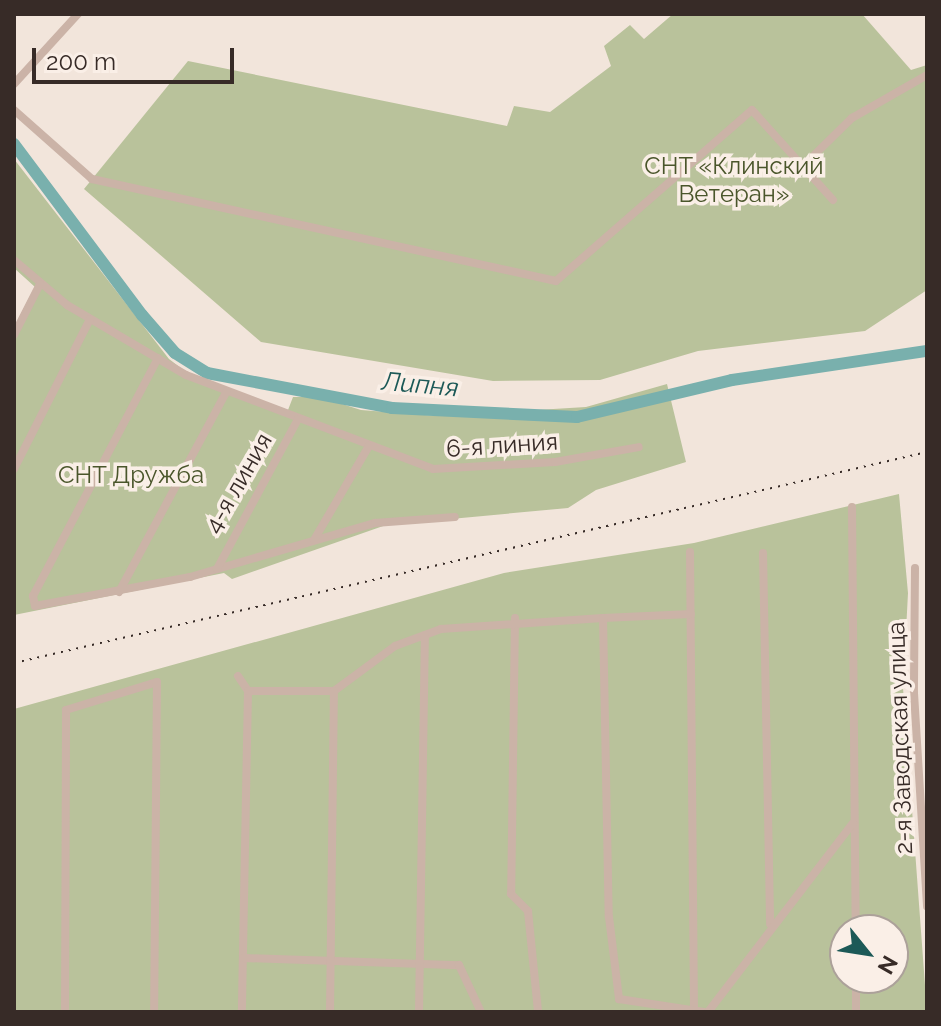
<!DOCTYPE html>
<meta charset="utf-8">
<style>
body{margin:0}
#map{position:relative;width:941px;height:1026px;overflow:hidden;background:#f2e5db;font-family:Raleway,sans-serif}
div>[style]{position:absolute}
.green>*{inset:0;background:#b9c29b}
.river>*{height:12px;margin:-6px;padding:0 6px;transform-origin:6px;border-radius:6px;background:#79b0ad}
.street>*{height:8px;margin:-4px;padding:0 4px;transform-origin:4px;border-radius:4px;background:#cbb3a7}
.rail>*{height:2px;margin-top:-1px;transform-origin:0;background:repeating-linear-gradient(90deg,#372b27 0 2px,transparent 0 8px)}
span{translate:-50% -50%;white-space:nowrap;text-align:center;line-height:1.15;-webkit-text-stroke:7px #faefe7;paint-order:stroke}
.park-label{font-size:24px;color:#4a562b}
.street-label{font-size:24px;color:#372b27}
.water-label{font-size:26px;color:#1c5957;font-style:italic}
.frame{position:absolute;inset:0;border:16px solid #372b27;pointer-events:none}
.north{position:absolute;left:829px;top:914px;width:80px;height:80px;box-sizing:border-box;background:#faefe7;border:2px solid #aca19a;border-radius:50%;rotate:120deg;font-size:22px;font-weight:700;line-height:32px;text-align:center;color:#372b27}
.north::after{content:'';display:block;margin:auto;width:28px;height:36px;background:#1c5957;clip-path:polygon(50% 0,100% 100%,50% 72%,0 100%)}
.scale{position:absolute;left:32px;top:48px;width:202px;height:36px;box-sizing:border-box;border:4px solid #372b27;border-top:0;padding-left:10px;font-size:24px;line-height:28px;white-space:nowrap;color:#372b27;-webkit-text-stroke:6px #faefe7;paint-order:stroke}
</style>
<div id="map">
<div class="green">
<div style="clip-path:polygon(673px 14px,862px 14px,911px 70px,927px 65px,927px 290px,865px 331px,698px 351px,600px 380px,493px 381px,261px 342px,84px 189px,188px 61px,507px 126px,514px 106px,550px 112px,611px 66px,604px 46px,630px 25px,644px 39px)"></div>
<div style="clip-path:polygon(14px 159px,169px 359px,190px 375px,288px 410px,293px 397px,320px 397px,361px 410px,437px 416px,586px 407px,667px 384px,686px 462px,596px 490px,568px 508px,386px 525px,232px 579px,224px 573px,14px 615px,14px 327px,35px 287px,14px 268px)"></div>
<div style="clip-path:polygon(evenodd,899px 494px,908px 593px,903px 688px,927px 1012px,14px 1012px,14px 709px,504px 573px,694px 543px,899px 494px,845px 930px,893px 930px,893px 978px,845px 978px,845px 930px)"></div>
</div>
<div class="river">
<div style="left:14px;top:144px;width:214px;rotate:53.2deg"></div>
<div style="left:142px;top:315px;width:50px;rotate:49deg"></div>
<div style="left:175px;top:353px;width:38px;rotate:32deg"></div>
<div style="left:207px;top:373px;width:188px;rotate:10.7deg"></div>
<div style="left:392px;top:408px;width:185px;rotate:2.8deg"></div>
<div style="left:577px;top:417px;width:159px;rotate:-13.4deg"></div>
<div style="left:732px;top:380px;width:197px;rotate:-8.5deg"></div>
</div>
<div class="street">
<div style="left:14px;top:84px;width:95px;rotate:-47.6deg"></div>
<div style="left:14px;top:110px;width:104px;rotate:41.5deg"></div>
<div style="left:92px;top:179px;width:475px;rotate:12.4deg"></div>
<div style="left:556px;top:281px;width:260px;rotate:-41.1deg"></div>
<div style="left:752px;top:110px;width:121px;rotate:48deg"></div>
<div style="left:803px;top:166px;width:69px;rotate:-44.4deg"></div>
<div style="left:852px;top:118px;width:86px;rotate:-29.8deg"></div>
<div style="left:14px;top:260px;width:70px;rotate:40.3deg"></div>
<div style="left:67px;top:305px;width:138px;rotate:30.5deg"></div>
<div style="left:186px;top:375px;width:264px;rotate:20.8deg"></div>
<div style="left:433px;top:469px;width:122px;rotate:-3.3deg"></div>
<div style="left:555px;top:462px;width:85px;rotate:-10.1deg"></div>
<div style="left:14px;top:335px;width:57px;rotate:-63deg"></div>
<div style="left:158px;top:358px;width:269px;rotate:117.7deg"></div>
<div style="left:33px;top:596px;width:10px;rotate:79deg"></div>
<div style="left:35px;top:606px;width:158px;rotate:-10.6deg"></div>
<div style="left:190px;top:577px;width:193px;rotate:-16.3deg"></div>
<div style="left:375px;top:523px;width:80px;rotate:-4.3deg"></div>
<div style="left:14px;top:469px;width:168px;rotate:-63.1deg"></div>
<div style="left:852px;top:507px;width:423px;rotate:89.5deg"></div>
<div style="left:314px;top:540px;width:109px;rotate:-59.7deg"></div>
<div style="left:690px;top:552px;width:456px;rotate:89.5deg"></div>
<div style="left:763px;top:553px;width:371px;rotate:88.9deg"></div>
<div style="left:915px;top:568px;width:125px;rotate:90.5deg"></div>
<div style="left:914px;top:693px;width:214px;rotate:86.5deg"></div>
<div style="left:217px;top:569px;width:170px;rotate:-61.6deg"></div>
<div style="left:119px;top:592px;width:228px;rotate:-61.8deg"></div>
<div style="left:515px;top:618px;width:276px;rotate:90.8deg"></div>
<div style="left:511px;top:894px;width:24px;rotate:45deg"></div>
<div style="left:528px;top:911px;width:101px;rotate:84.3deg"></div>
<div style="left:603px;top:618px;width:88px;rotate:-2.6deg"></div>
<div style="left:238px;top:676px;width:18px;rotate:56deg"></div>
<div style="left:248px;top:691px;width:321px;rotate:91.1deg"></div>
<div style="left:248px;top:691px;width:86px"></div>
<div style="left:334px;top:691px;width:76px;rotate:-36.4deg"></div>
<div style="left:395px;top:646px;width:49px;rotate:-20.3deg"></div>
<div style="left:441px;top:629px;width:162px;rotate:-3.9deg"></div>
<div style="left:603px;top:618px;width:299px;rotate:88.9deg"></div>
<div style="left:609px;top:917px;width:83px;rotate:83deg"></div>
<div style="left:619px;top:999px;width:86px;rotate:8.7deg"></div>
<div style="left:243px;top:958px;width:216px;rotate:1.9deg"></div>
<div style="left:459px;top:965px;width:52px;rotate:64.9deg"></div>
<div style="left:65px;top:1012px;width:302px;rotate:-89.8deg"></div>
<div style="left:66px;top:710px;width:95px;rotate:-17.1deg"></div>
<div style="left:157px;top:682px;width:330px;rotate:90.5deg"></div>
<div style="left:330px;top:1012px;width:321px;rotate:-89.3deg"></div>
<div style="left:419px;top:1012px;width:377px;rotate:-89.1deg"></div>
<div style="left:708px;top:1012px;width:238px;rotate:-52.5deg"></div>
<div style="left:856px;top:1012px;width:34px;rotate:-90deg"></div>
</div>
<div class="rail">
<div style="left:14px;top:663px;width:937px;rotate:-13.01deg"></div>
</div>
<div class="park-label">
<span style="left:734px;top:180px">СНТ «Клинский<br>Ветеран»</span>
<span style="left:131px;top:475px">СНТ Дружба</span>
</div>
<div class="street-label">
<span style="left:502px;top:445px;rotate:-4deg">6-я линия</span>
<span style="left:238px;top:483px;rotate:-60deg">4-я линия</span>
<span style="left:900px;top:738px;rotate:-92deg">2-я Заводская улица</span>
</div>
<div class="water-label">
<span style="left:420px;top:385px;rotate:5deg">Липня</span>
</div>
<div class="frame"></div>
<div class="north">N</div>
<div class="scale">200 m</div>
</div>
